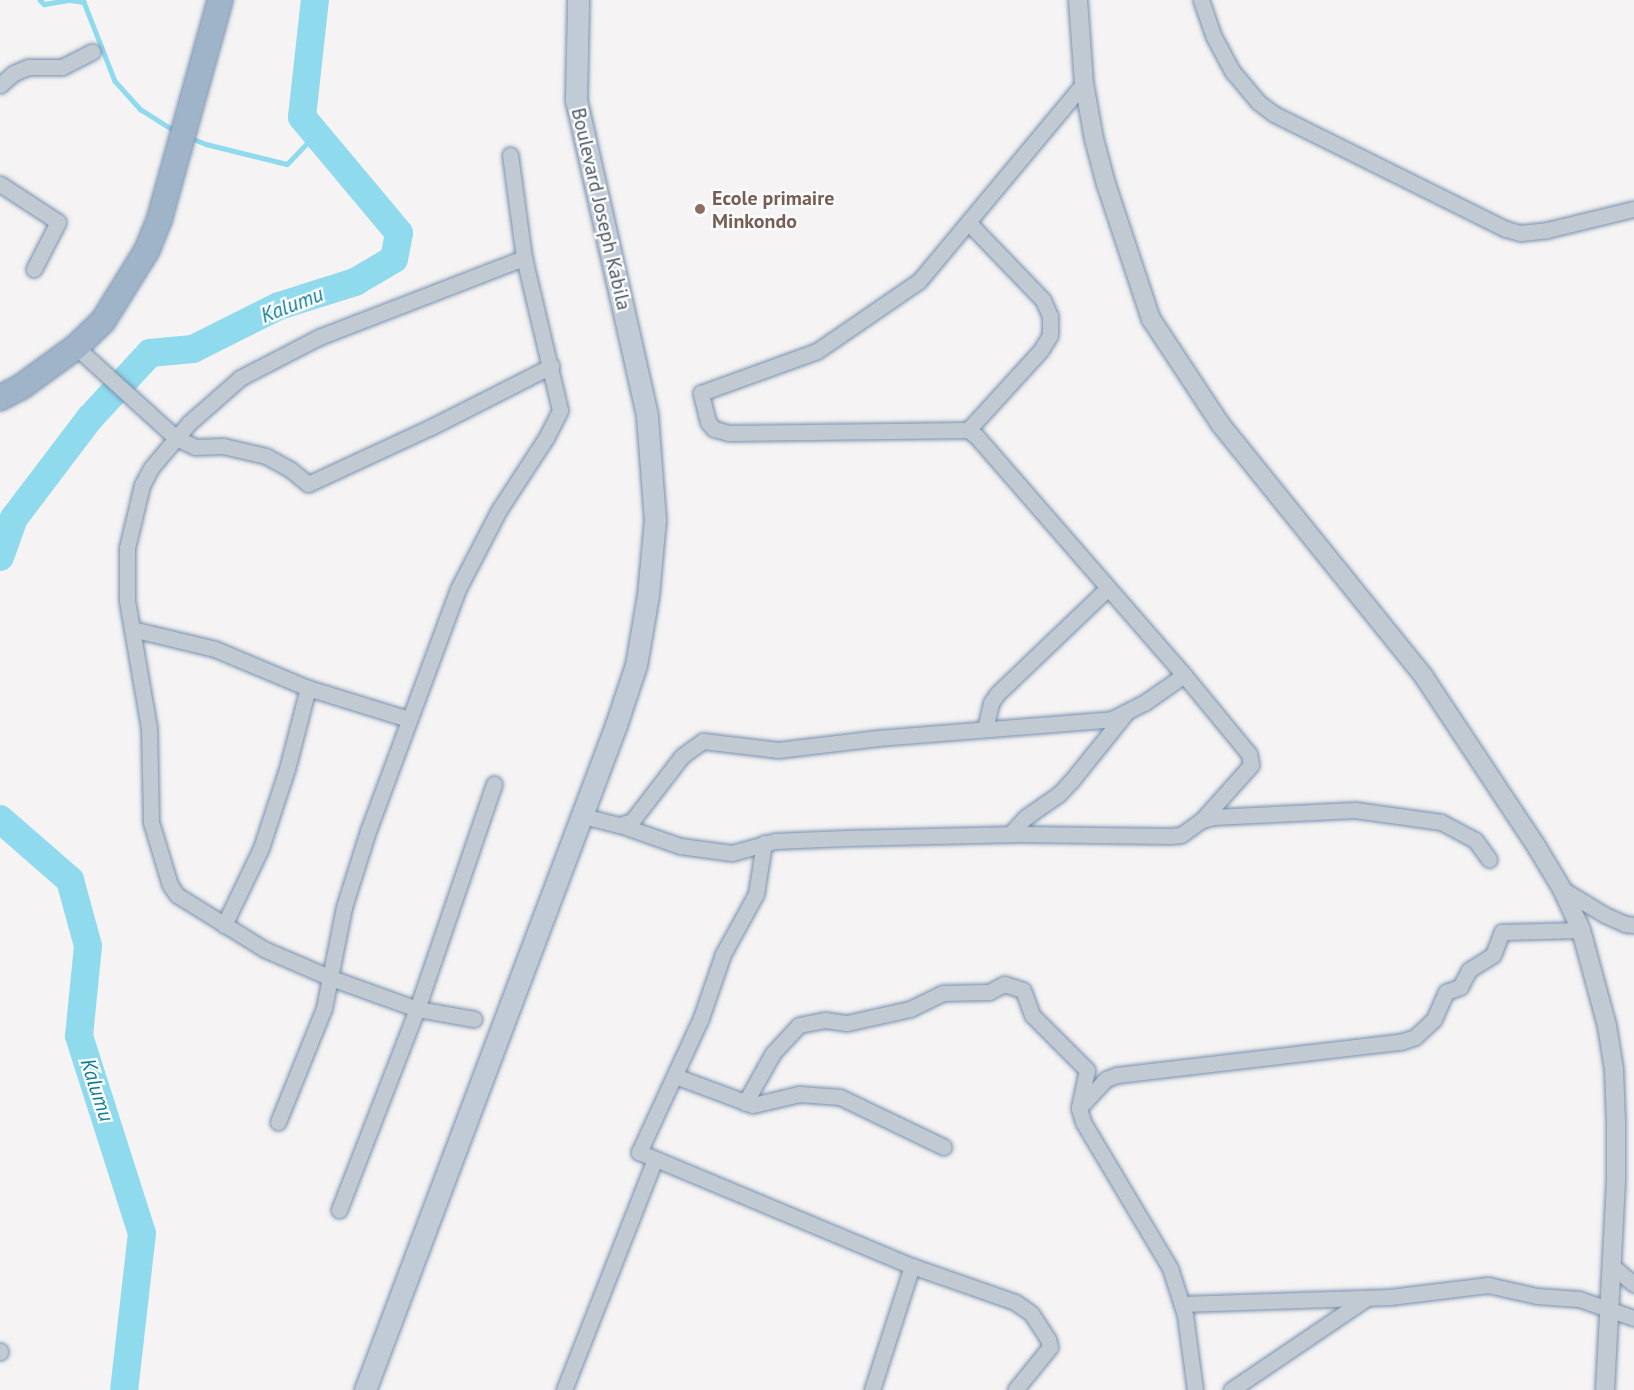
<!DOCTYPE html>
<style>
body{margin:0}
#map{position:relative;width:1634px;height:1390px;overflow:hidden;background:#f5f3f3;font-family:"PT Sans",sans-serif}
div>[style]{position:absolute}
.stream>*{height:4.5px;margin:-2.25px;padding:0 2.25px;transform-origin:2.25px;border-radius:2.25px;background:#90daee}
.river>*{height:28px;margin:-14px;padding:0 14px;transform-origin:14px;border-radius:14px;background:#90daee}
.roads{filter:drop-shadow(0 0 2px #7690ad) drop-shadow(0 0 2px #7690ad)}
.minor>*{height:15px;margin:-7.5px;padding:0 7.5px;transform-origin:7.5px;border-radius:7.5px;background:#c1cad2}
.tertiary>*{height:18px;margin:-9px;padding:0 9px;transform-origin:9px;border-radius:9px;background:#c1cad2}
.secondary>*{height:21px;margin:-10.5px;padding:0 10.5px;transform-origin:10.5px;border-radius:10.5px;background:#c1cbd6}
.trunk>*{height:24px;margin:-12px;padding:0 12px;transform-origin:12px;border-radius:12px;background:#9fb4c9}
.dots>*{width:16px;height:16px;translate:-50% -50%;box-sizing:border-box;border:3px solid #fff;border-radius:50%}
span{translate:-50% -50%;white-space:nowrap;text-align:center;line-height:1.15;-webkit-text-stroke:4.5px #fff;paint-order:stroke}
.education-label{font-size:20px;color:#785e54;font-weight:700}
.left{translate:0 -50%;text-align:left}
.street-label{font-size:20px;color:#4a5661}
.water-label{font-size:21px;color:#0c7c9b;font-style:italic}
</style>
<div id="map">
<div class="stream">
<div style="left:40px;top:0;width:6px;rotate:45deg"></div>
<div style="left:44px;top:4px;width:26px;rotate:-9deg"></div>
<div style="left:70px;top:0;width:14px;rotate:8deg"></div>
<div style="left:84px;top:2px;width:85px;rotate:68.6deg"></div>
<div style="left:115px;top:81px;width:38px;rotate:48deg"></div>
<div style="left:140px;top:109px;width:41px;rotate:32.2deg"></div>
<div style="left:188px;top:137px;width:19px;rotate:21deg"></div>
<div style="left:206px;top:144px;width:83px;rotate:13.9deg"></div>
<div style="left:287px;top:164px;width:42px;rotate:-46deg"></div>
</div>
<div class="river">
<div style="left:0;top:557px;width:41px;rotate:-70.3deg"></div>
<div style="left:14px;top:518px;width:126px;rotate:-52.8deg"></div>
<div style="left:90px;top:418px;width:88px;rotate:-47.3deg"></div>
<div style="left:150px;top:353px;width:43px;rotate:-5.3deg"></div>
<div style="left:193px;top:349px;width:96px;rotate:-26.6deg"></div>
<div style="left:279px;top:306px;width:80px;rotate:-17.5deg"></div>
<div style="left:355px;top:282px;width:45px;rotate:-30.5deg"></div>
<div style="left:394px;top:259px;width:26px;rotate:-79deg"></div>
<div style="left:399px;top:233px;width:151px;rotate:-129.9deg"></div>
<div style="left:302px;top:117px;width:118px;rotate:-83.7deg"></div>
<div style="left:0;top:819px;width:93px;rotate:41.1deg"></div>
<div style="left:70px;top:880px;width:68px;rotate:74.7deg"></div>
<div style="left:88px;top:946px;width:90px;rotate:95.7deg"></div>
<div style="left:79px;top:1036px;width:207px;rotate:72.3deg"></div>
<div style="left:142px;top:1233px;width:158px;rotate:96.5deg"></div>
</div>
<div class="roads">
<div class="minor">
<div style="left:1201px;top:0;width:39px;rotate:71deg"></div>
<div style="left:1214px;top:37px;width:40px;rotate:62deg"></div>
<div style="left:1233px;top:72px;width:39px;rotate:50deg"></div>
<div style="left:1258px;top:102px;width:20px;rotate:37deg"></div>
<div style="left:1274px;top:114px;width:259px;rotate:26.4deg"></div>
<div style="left:1506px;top:229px;width:15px;rotate:16deg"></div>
<div style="left:1520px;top:233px;width:27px;rotate:-6deg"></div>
<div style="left:1547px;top:230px;width:89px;rotate:-13.6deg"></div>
<div style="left:0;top:85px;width:18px;rotate:-41deg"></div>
<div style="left:14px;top:73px;width:15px;rotate:-23deg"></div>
<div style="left:28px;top:67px;width:34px"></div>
<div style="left:62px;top:67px;width:34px;rotate:-27deg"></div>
<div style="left:0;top:184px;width:69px;rotate:33.2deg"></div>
<div style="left:58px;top:222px;width:53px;rotate:117.1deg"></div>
<div style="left:76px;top:347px;width:135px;rotate:42.3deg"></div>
<div style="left:176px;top:438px;width:21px;rotate:25deg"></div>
<div style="left:195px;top:447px;width:28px;rotate:-2deg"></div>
<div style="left:223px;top:446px;width:44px;rotate:13.1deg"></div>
<div style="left:266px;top:456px;width:29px;rotate:29deg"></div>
<div style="left:291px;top:470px;width:22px;rotate:39deg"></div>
<div style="left:308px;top:484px;width:136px;rotate:-24.9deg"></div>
<div style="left:431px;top:427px;width:135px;rotate:-26.9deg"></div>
<div style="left:968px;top:430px;width:108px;rotate:-47.6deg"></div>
<div style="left:1041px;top:350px;width:17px;rotate:-59deg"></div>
<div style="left:1050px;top:335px;width:19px;rotate:-90deg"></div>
<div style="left:1050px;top:316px;width:17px;rotate:-114deg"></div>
<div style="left:1043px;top:300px;width:108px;rotate:-133.9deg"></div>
<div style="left:132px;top:629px;width:85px;rotate:13.5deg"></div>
<div style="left:215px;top:649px;width:101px;rotate:22.8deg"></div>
<div style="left:985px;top:729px;width:27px;rotate:-77deg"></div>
<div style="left:991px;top:703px;width:11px;rotate:-56deg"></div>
<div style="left:997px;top:694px;width:153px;rotate:-43.7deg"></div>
<div style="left:583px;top:816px;width:38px;rotate:14deg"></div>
<div style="left:620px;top:825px;width:13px;rotate:-18deg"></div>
<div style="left:632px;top:821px;width:82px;rotate:-52.4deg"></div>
<div style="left:682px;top:756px;width:26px;rotate:-36deg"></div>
<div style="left:703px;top:741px;width:76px;rotate:6.8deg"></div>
<div style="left:778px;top:750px;width:101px;rotate:-6.8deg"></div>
<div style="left:878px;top:738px;width:235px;rotate:-4.6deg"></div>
<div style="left:1112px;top:719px;width:36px;rotate:-27deg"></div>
<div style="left:1144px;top:703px;width:49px;rotate:-35deg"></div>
<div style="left:1202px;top:820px;width:12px;rotate:-14deg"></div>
<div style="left:1214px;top:817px;width:141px;rotate:-2.8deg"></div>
<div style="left:1355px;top:810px;width:87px;rotate:7.9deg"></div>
<div style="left:1441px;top:822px;width:38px;rotate:28deg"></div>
<div style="left:1475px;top:840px;width:24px;rotate:54deg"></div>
<div style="left:620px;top:825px;width:64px;rotate:19.3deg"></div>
<div style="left:680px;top:846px;width:52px;rotate:7.7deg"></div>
<div style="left:732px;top:853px;width:45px;rotate:-15.6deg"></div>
<div style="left:775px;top:841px;width:71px;rotate:-2.4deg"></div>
<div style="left:846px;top:838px;width:173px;rotate:-1.3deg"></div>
<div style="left:1019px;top:834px;width:151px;rotate:0.8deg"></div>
<div style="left:1170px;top:836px;width:11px;rotate:-5deg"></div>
<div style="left:1181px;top:835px;width:26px;rotate:-36deg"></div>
<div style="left:1202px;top:820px;width:74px;rotate:-48.3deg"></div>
<div style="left:1251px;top:765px;width:11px;rotate:-100deg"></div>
<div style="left:1249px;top:754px;width:102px;rotate:-129.4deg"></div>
<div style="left:1184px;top:675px;width:317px;rotate:-131deg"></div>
<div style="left:976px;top:436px;width:10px;rotate:-143deg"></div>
<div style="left:968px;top:430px;width:239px;rotate:179.3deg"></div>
<div style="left:729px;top:433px;width:16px;rotate:-165deg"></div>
<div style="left:714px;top:429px;width:9px;rotate:-131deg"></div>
<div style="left:708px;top:422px;width:30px;rotate:-104deg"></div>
<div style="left:701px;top:393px;width:123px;rotate:-19.9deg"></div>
<div style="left:817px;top:351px;width:124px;rotate:-34.5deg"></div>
<div style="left:919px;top:281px;width:258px;rotate:-50.2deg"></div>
<div style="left:1010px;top:834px;width:23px;rotate:-47deg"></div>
<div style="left:1026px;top:817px;width:39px;rotate:-35deg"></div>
<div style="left:1058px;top:795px;width:21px;rotate:-47deg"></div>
<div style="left:1072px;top:780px;width:85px;rotate:-51.2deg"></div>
<div style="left:764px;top:843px;width:52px;rotate:98.9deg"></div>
<div style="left:756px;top:894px;width:68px;rotate:118.8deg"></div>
<div style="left:723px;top:954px;width:68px;rotate:109deg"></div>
<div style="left:701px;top:1018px;width:148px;rotate:114.8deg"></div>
<div style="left:639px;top:1152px;width:296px;rotate:22.7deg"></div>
<div style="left:912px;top:1266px;width:130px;rotate:107.9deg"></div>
<div style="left:1562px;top:889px;width:50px;rotate:31.2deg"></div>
<div style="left:1605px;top:915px;width:22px;rotate:24deg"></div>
<div style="left:1625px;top:924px;width:9px;rotate:6deg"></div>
<div style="left:224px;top:925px;width:85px;rotate:-64.3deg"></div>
<div style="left:261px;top:848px;width:83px;rotate:-71.8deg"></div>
<div style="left:287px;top:769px;width:84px;rotate:-75.5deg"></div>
<div style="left:308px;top:688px;width:105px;rotate:17.2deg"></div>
<div style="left:474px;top:1019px;width:58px;rotate:-170deg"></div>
<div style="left:417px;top:1009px;width:91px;rotate:-160.2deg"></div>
<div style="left:331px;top:978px;width:73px;rotate:-156.6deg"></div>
<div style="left:264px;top:949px;width:102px;rotate:-148.2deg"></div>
<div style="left:177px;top:895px;width:12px;rotate:-125deg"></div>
<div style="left:170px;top:885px;width:66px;rotate:-106.8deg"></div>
<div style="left:151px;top:822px;width:94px;rotate:-91.2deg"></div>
<div style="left:149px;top:728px;width:130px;rotate:-99.8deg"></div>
<div style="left:127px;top:600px;width:52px;rotate:-90deg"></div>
<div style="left:127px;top:548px;width:65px;rotate:-76.6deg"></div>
<div style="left:142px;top:485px;width:19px;rotate:-62deg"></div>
<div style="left:151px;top:468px;width:59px;rotate:-49.8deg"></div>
<div style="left:189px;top:423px;width:68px;rotate:-41.4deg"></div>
<div style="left:240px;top:378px;width:89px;rotate:-27.4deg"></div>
<div style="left:319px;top:337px;width:220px;rotate:-21.1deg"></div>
<div style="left:524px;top:258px;width:104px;rotate:-97.7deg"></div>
<div style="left:675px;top:1076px;width:83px;rotate:20.4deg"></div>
<div style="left:753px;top:1105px;width:47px;rotate:-13.4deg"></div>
<div style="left:799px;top:1094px;width:41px;rotate:4.2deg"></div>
<div style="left:840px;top:1097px;width:115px;rotate:25.7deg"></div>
<div style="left:745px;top:1103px;width:57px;rotate:-60.8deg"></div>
<div style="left:773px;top:1053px;width:38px;rotate:-47deg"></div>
<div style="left:799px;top:1025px;width:26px;rotate:-11deg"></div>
<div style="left:825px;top:1020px;width:22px;rotate:8deg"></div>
<div style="left:847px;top:1023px;width:65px;rotate:-12.5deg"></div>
<div style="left:910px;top:1009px;width:37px;rotate:-26deg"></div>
<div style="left:943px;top:993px;width:46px;rotate:-1.2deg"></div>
<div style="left:989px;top:992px;width:17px;rotate:-28deg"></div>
<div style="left:1004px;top:984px;width:20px;rotate:18deg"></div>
<div style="left:1023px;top:990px;width:27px;rotate:70deg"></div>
<div style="left:1032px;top:1015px;width:78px;rotate:45deg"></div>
<div style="left:1087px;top:1070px;width:39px;rotate:102deg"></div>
<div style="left:278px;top:1122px;width:123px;rotate:-68deg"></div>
<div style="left:324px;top:1008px;width:103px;rotate:-78.8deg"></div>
<div style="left:344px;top:907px;width:80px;rotate:-72.5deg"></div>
<div style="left:368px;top:831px;width:258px;rotate:-69.6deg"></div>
<div style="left:458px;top:589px;width:89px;rotate:-62.6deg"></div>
<div style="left:499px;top:510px;width:86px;rotate:-56.9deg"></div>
<div style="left:546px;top:438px;width:31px;rotate:-63deg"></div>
<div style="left:560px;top:410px;width:156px;rotate:-103.3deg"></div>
<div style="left:339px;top:1210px;width:216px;rotate:-68.8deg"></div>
<div style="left:417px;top:1009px;width:238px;rotate:-71.1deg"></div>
<div style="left:1611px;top:1265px;width:30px;rotate:40deg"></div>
<div style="left:912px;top:1266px;width:109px;rotate:19.3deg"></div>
<div style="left:1015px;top:1302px;width:19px;rotate:35deg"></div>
<div style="left:1031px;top:1313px;width:31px;rotate:57deg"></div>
<div style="left:1048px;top:1339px;width:8px;rotate:76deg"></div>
<div style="left:1050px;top:1347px;width:55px;rotate:129.1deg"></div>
<div style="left:1182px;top:1304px;width:208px;rotate:-1.9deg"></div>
<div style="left:1390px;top:1297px;width:99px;rotate:-7deg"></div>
<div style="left:1488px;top:1285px;width:50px;rotate:12.7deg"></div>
<div style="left:1537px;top:1296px;width:42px;rotate:4.1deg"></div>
<div style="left:1579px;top:1299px;width:58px;rotate:19.1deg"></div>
<div style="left:0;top:1351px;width:1px;rotate:90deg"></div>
<div style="left:564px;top:1390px;width:248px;rotate:-68.5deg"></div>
<div style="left:1195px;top:1390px;width:76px;rotate:-97.6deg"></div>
<div style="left:1185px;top:1315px;width:49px;rotate:-107.7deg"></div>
<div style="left:1170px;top:1268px;width:170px;rotate:-120.8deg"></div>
<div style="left:1083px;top:1122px;width:15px;rotate:-106deg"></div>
<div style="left:1079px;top:1108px;width:40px;rotate:-47deg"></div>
<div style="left:1106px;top:1079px;width:12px;rotate:-20deg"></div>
<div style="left:1117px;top:1075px;width:285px;rotate:-6.7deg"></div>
<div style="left:1400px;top:1042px;width:16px;rotate:-18deg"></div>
<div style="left:1415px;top:1037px;width:26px;rotate:-43deg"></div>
<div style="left:1434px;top:1019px;width:30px;rotate:-66deg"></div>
<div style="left:1446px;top:992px;width:15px;rotate:-20deg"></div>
<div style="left:1460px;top:987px;width:19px;rotate:-62deg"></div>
<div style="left:1469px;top:970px;width:28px;rotate:-32deg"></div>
<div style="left:1493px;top:955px;width:25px;rotate:-69deg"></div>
<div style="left:1502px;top:932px;width:79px;rotate:-1.5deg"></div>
<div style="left:1231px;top:1390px;width:164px;rotate:-34.1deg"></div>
</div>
<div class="tertiary">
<div style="left:1078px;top:0;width:83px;rotate:85.9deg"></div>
<div style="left:1084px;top:83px;width:57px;rotate:79.9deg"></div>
<div style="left:1094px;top:139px;width:47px;rotate:75.1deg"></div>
<div style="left:1106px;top:184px;width:142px;rotate:71.6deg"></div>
<div style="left:1151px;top:319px;width:127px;rotate:56.6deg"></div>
<div style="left:1221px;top:425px;width:324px;rotate:51.1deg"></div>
<div style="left:1424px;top:677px;width:201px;rotate:56.4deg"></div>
<div style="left:1535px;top:844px;width:52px;rotate:59deg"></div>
<div style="left:1562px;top:889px;width:45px;rotate:65.1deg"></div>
<div style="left:1581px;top:930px;width:99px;rotate:74.8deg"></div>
<div style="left:1607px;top:1026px;width:44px;rotate:80.8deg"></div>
<div style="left:1614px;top:1069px;width:52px;rotate:87.8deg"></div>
<div style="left:1616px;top:1121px;width:60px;rotate:90deg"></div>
<div style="left:1616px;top:1181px;width:209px;rotate:93deg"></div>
</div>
<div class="secondary">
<div style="left:365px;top:1390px;width:711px;rotate:-69.32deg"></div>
<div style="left:616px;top:725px;width:63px;rotate:-71.6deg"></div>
<div style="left:636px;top:665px;width:71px;rotate:-80.3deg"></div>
<div style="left:648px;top:595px;width:75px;rotate:-84.7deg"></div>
<div style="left:655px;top:520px;width:105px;rotate:-94.4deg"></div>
<div style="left:647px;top:415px;width:324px;rotate:-102.7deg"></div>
<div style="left:576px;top:99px;width:99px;rotate:-88.8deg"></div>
</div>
<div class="trunk">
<div style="left:0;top:398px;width:24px;rotate:-28deg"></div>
<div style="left:21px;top:387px;width:68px;rotate:-36deg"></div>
<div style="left:76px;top:347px;width:37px;rotate:-44deg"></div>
<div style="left:103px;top:321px;width:84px;rotate:-58.2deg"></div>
<div style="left:147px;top:250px;width:35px;rotate:-68deg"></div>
<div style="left:160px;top:217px;width:225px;rotate:-74.5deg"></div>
</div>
</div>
<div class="dots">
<div style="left:700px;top:209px;background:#8d6e63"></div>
</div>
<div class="education-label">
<span class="left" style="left:712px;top:210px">Ecole primaire<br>Minkondo</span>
</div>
<div class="street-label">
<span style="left:601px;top:209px;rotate:77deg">Boulevard Joseph Kabila</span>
</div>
<div class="water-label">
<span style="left:292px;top:305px;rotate:-21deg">Kalumu</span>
<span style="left:97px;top:1090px;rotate:72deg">Kalumu</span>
</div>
</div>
